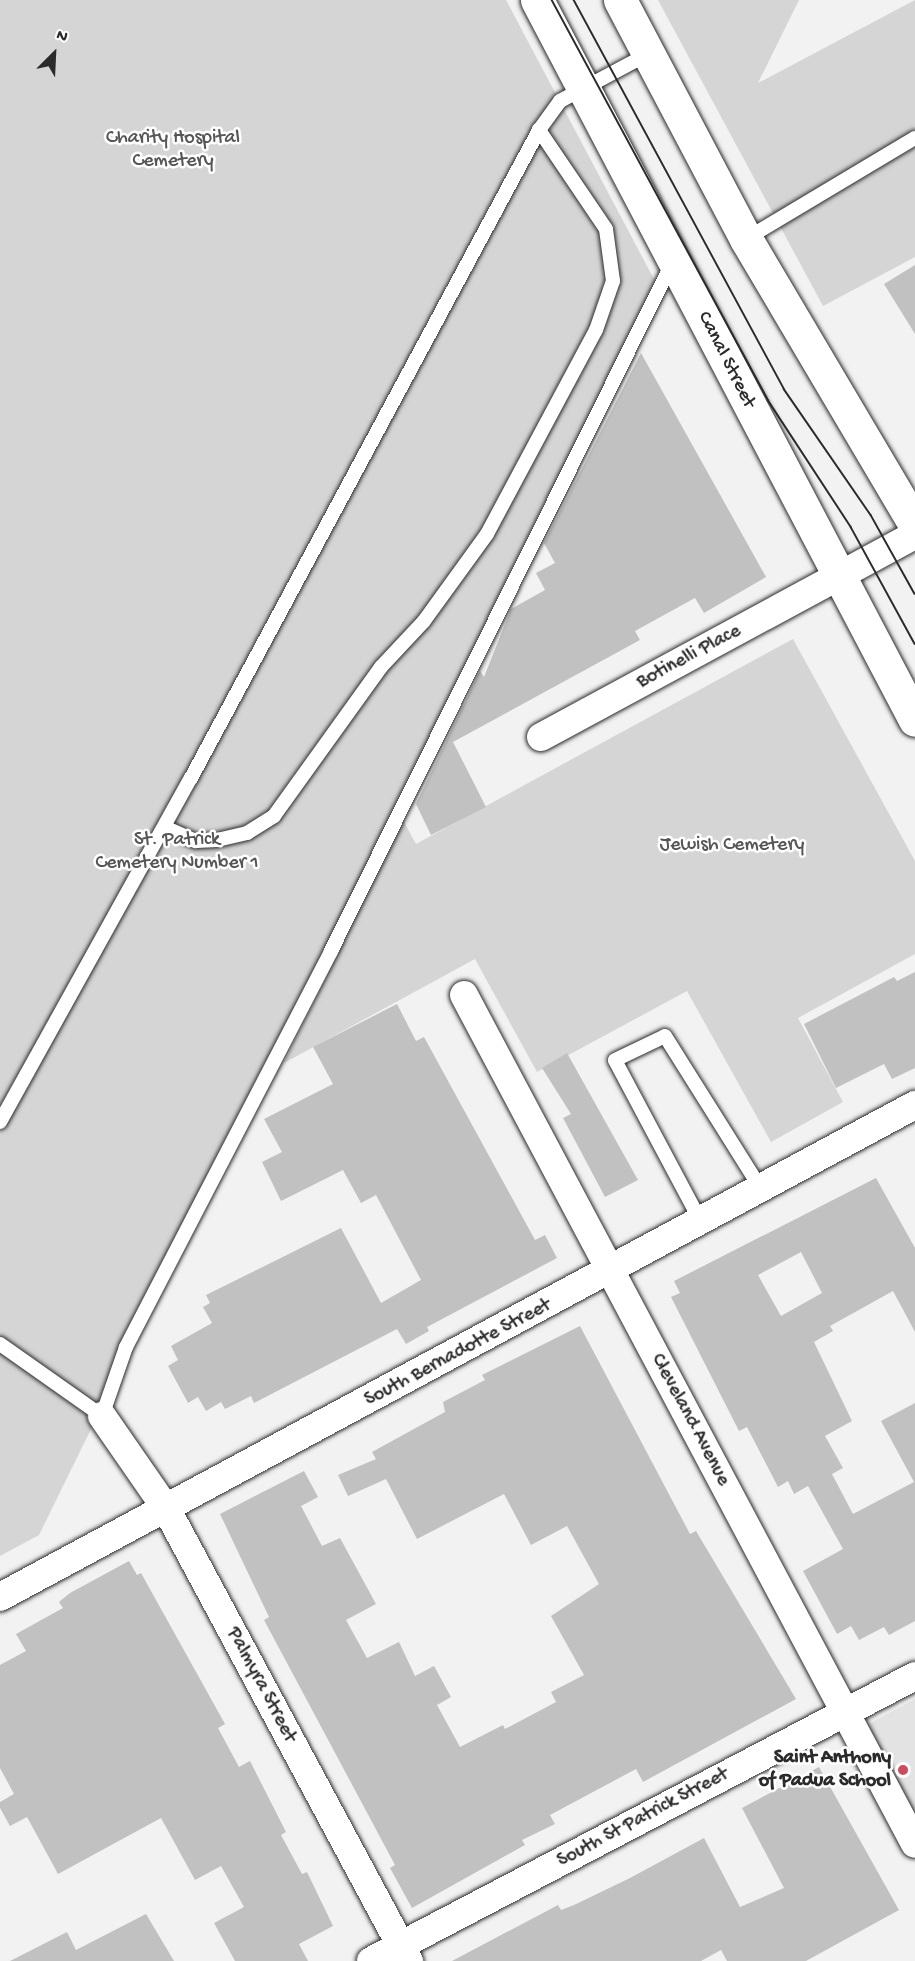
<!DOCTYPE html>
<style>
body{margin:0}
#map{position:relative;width:915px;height:1961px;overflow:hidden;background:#f2f2f2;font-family:"Gochi Hand",sans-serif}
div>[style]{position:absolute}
.built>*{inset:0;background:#e3e3e3}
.green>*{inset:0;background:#d5d5d5}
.building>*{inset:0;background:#c1c1c1}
.roads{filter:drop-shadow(0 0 2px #2b2b2b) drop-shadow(0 0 2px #2b2b2b)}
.service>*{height:14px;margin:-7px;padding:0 7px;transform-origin:7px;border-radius:7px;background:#fff}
.minor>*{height:28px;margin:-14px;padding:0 14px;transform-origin:14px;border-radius:14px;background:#fff}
.primary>*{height:33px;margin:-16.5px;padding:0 16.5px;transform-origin:16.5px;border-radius:16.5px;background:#fff}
.tram>*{height:1.5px;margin:-0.75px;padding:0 0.75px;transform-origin:0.75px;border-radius:0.75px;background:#2b2b2b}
.dots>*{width:16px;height:16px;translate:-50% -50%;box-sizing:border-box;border:3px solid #fff;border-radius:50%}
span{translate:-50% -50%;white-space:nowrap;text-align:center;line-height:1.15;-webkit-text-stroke:5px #fff;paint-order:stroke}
.park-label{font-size:20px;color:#565656}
.street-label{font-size:20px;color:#2b2b2b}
.poi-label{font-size:20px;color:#2b2b2b;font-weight:700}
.right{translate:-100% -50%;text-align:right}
.north{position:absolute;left:24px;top:24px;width:60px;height:60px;-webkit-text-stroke:4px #fff;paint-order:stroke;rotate:24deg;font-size:16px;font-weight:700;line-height:24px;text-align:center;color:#2b2b2b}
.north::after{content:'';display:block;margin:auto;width:21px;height:27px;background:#2b2b2b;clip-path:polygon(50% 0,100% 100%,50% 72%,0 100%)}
</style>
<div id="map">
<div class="built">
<div style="clip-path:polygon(915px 1699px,915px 1815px,867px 1725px)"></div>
</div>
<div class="green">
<div style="clip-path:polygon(0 0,506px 0,655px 281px,39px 1535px,0 1556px)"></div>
<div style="clip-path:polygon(658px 0,799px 0,758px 83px,915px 0,915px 257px,823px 306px)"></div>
<div style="clip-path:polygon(793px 639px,915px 861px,915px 954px,798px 1018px,843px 1102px,771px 1142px,687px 991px,537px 1072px,475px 959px,284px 1063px,403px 820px,416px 844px)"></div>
</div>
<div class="building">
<div style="clip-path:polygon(915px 265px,915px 334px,884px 284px)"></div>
<div style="clip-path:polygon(641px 353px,766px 577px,704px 613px,695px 598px,635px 631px,640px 640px,453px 742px,486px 807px,431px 835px,416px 804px,480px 671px,484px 677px,511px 609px,545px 590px,536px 573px,555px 563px,544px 543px)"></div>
<div style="clip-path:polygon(915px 972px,915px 1068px,892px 1079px,884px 1064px,836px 1088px,804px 1024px,894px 977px,897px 981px)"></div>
<div style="clip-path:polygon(397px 1004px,416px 1041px,424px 1037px,535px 1240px,545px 1235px,557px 1258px,427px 1327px,429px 1331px,406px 1344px,397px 1329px,254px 1403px,251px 1396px,225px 1409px,221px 1402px,206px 1411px,198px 1397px,188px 1403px,168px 1366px,178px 1360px,171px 1346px,212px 1323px,203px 1307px,210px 1303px,206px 1295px,341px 1228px,381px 1303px,421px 1280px,376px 1195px,361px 1203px,343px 1170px,281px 1201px,262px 1162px,282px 1152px,264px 1119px,333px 1084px,313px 1047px)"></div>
<div style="clip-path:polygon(567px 1053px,638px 1180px,605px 1197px,563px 1118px,571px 1114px,542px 1068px)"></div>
<div style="clip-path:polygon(evenodd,876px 1178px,915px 1248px,915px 1332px,893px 1291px,830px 1326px,833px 1331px,814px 1342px,852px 1421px,825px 1436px,843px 1468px,832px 1474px,853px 1514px,914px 1482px,881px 1421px,915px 1403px,915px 1621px,889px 1635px,884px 1627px,859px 1640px,851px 1626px,837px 1634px,803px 1571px,843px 1549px,808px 1486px,794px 1494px,788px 1481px,778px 1487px,747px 1427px,739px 1431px,671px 1297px,680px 1293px,674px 1281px,876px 1178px,801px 1252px,822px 1293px,781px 1316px,758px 1275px,801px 1252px)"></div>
<div style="clip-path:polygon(580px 1326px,690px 1534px,696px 1531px,796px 1699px,643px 1782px,636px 1769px,550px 1815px,555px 1824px,522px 1840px,525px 1845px,412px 1908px,390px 1868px,395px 1865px,264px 1620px,269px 1617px,220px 1514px,304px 1471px,318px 1497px,301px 1506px,322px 1546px,340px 1538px,376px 1604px,346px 1620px,367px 1658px,399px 1642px,415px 1676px,434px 1666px,451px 1697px,437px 1705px,460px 1747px,503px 1725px,505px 1729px,556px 1702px,551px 1692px,584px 1675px,551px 1616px,599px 1584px,567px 1526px,531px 1545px,504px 1494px,417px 1539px,386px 1479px,348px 1496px,338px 1475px,376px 1459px,372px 1452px,445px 1412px,443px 1402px,485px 1380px,482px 1375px)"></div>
<div style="clip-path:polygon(129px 1561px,137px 1575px,141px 1573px,225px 1724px,218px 1728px,239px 1767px,250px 1761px,286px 1832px,281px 1835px,302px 1874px,307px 1872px,333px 1926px,299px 1944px,308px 1961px,235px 1961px,214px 1923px,244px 1907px,221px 1866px,195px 1880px,161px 1818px,58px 1874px,27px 1817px,10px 1826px,0 1808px,0 1802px,14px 1794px,0 1768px,0 1665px,26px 1651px,16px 1634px,63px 1608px,59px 1602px,70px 1593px)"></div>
<div style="clip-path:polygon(819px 1767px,899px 1910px,806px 1961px,727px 1961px,721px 1950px,701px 1961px,452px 1961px,558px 1905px,561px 1910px,574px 1905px,630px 1878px,704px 1838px,740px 1907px,784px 1888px,742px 1808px)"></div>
<div style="clip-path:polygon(146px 1914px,174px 1961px,10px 1961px,67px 1932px,76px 1950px)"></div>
</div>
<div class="roads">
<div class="service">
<div style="left:746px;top:239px;width:197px;rotate:-30.9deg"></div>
<div style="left:164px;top:827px;width:35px;rotate:24deg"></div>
<div style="left:196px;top:841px;width:21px;rotate:-3deg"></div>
<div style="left:217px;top:840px;width:31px;rotate:-13deg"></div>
<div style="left:247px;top:833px;width:32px;rotate:-32deg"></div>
<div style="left:274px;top:816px;width:183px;rotate:-54.3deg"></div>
<div style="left:381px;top:667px;width:63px;rotate:-46.9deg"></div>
<div style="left:424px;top:621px;width:107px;rotate:-54.1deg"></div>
<div style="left:487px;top:534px;width:231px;rotate:-61.9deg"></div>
<div style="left:596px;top:330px;width:52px;rotate:-70.9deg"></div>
<div style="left:613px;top:281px;width:52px;rotate:-97.7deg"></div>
<div style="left:606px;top:229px;width:120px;rotate:-124.1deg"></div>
<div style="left:0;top:1122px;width:393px;rotate:-61deg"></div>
<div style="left:191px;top:778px;width:736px;rotate:-61.76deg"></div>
<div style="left:539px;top:130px;width:36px;rotate:-54deg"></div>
<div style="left:560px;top:101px;width:100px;rotate:-28.1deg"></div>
<div style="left:701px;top:1222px;width:183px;rotate:-118deg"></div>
<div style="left:615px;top:1060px;width:55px;rotate:-25.6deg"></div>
<div style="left:665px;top:1036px;width:181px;rotate:57.9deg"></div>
<div style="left:0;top:1344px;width:125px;rotate:35.2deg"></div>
<div style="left:102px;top:1416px;width:73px;rotate:-70.8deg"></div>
<div style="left:126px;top:1347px;width:446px;rotate:-62.6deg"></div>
<div style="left:331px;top:951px;width:770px;rotate:-63.63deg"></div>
</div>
<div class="minor">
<div style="left:541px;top:737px;width:425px;rotate:-28.4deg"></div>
<div style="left:464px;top:995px;width:961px;rotate:62.02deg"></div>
<div style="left:102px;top:1416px;width:114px;rotate:55.3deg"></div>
<div style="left:167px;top:1510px;width:512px;rotate:61.78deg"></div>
<div style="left:0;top:1597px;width:1039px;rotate:-28.27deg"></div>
<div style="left:371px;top:1961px;width:614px;rotate:-27.65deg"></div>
</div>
<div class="primary">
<div style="left:537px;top:0;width:813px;rotate:62.3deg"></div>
<div style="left:620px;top:0;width:270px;rotate:62.2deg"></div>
<div style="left:746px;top:239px;width:332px;rotate:59.4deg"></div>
</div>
</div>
<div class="tram">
<div style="left:552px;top:0;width:455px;rotate:61.6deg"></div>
<div style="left:768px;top:400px;width:152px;rotate:56.8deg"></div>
<div style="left:851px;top:527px;width:133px;rotate:61.3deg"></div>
<div style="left:574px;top:0;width:442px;rotate:61.6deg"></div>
<div style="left:784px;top:389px;width:153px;rotate:55.4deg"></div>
<div style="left:871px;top:515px;width:90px;rotate:60.9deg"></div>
</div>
<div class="dots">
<div style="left:903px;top:1770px;background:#d1495b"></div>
</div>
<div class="park-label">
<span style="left:173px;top:150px">Charity Hospital<br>Cemetery</span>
<span style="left:177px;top:852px">St. Patrick<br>Cemetery Number 1</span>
<span style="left:732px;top:845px">Jewish Cemetery</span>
</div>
<div class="street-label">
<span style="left:726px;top:360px;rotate:63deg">Canal Street</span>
<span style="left:689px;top:657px;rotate:-28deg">Botinelli Place</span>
<span style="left:458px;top:1353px;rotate:-28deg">South Bernadotte Street</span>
<span style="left:690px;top:1420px;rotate:62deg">Cleveland Avenue</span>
<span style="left:261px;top:1685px;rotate:62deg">Palmyra Street</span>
<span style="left:643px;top:1818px;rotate:-28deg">South St Patrick Street</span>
</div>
<div class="poi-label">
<span class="right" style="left:891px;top:1770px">Saint Anthony<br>of Padua School</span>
</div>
<div class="north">N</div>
</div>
